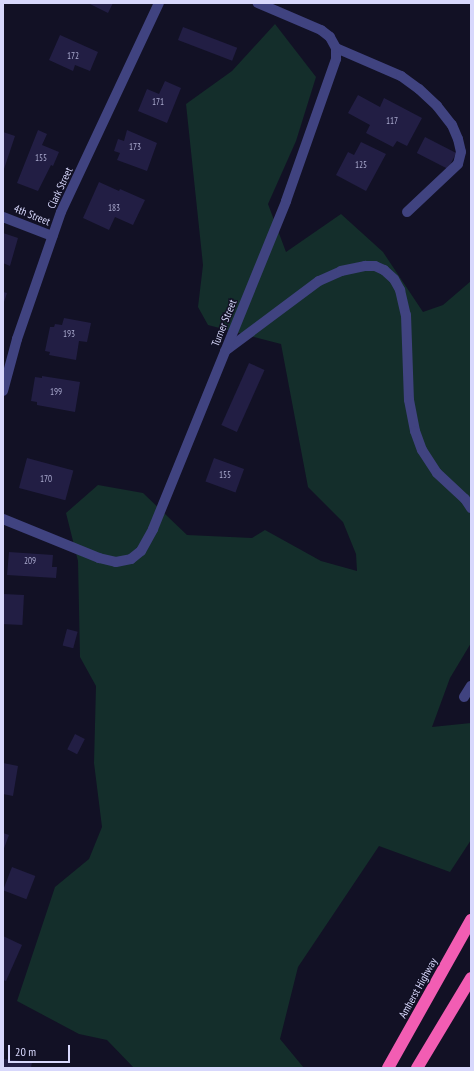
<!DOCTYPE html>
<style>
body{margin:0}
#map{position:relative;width:474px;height:1071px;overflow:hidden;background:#121125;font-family:"PT Sans Narrow",sans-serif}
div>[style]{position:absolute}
.green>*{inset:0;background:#142e2b}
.building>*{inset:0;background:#221e44;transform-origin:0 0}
.minor>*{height:10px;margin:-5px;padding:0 5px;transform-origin:5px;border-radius:5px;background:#404380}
.highway>*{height:12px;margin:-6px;padding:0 6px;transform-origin:6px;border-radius:6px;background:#f25db3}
span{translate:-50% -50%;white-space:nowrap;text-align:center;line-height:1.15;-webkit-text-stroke:3px #121125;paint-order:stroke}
.number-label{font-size:9px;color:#aaaace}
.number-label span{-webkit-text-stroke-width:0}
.street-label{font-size:11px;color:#d8d8fc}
.frame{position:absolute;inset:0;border:4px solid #d8d8fc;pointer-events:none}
.scale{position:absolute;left:8px;top:1045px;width:62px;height:18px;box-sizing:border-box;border:2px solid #d8d8fc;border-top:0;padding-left:5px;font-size:12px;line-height:14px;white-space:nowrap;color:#d8d8fc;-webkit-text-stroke:3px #121125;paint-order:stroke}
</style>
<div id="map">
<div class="green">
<div style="clip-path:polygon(275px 24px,316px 77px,296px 141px,268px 204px,286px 252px,341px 214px,383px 252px,423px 312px,443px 305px,471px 281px,471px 643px,450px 678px,432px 727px,471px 723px,471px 840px,450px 872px,379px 846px,298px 967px,280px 1039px,304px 1068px,134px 1068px,107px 1040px,79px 1034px,17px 1001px,55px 887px,89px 859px,102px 827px,94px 763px,96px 686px,80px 657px,78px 561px,66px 513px,98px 485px,143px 493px,187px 535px,252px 538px,265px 530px,321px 561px,357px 571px,356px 554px,343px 522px,308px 487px,281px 344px,208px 325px,198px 307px,203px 265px,186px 104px,232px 71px)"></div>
</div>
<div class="building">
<div style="clip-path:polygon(88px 3px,113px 3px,108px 13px)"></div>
<div style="left:183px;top:27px;width:58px;height:14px;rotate:21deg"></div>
<div style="clip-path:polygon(60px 35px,98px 52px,90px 71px,75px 65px,73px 71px,49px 60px)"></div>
<div style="clip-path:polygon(165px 81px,181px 88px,167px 123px,138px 111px,147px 89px,159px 94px)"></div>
<div style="clip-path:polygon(358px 95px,380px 107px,384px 98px,422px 118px,407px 146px,397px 141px,393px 147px,366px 133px,370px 125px,348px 113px)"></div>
<div style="clip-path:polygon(38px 130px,47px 134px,42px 145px,59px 152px,53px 166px,51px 165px,38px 191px,17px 183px)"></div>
<div style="clip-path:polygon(127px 130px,157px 143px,147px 171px,117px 160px,120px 153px,114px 151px,118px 139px,124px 141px)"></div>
<div style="clip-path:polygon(3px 132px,15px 136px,4px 169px,3px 168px)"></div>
<div style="left:425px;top:137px;width:35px;height:18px;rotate:27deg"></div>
<div style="clip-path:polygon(361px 142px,386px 154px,366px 191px,336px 175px,348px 152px,354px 155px)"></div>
<div style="clip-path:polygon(99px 182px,119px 191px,120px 189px,145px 200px,133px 225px,115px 217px,109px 230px,83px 218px)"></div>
<div style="clip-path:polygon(3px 233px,18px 238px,10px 266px,3px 263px)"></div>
<div style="clip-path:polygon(3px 292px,7px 293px,3px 305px)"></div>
<div style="clip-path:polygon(64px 318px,91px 323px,87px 342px,79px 341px,76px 360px,49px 355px,50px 352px,45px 351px,50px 327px,54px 327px,55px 324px,62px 325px)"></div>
<div style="left:249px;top:363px;width:17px;height:68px;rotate:24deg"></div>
<div style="clip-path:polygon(42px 376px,80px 382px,75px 412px,37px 405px,37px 402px,31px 401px,35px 377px,42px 378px)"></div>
<div style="left:27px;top:458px;width:48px;height:31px;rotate:15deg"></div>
<div style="left:214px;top:458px;width:32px;height:25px;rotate:20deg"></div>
<div style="clip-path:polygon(9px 552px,53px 555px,52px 567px,57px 567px,56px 578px,7px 575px)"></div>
<div style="left:3px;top:594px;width:21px;height:30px;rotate:3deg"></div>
<div style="left:67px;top:629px;width:11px;height:17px;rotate:15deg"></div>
<div style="left:75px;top:734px;width:11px;height:17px;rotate:27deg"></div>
<div style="clip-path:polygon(3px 763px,18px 766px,13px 796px,3px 794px)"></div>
<div style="clip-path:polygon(3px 833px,9px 835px,3px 851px)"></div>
<div style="left:12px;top:867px;width:25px;height:25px;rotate:21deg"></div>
<div style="clip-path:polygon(3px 936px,22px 945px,6px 981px,3px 980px)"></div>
<div style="clip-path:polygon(3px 1059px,32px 1062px,31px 1068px,3px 1068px)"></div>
</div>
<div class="minor">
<div style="left:336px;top:48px;width:71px;rotate:23.3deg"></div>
<div style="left:401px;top:76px;width:22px;rotate:36deg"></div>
<div style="left:419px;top:89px;width:25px;rotate:43deg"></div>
<div style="left:437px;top:106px;width:24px;rotate:52deg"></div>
<div style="left:452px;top:125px;width:15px;rotate:67deg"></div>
<div style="left:458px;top:139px;width:13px;rotate:77deg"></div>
<div style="left:461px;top:152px;width:12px;rotate:104deg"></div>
<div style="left:458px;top:164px;width:70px;rotate:136.7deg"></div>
<div style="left:3px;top:217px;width:53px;rotate:21.2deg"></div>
<div style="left:225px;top:351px;width:117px;rotate:-36.7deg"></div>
<div style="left:319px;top:281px;width:24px;rotate:-24deg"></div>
<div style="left:341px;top:271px;width:25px;rotate:-12deg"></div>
<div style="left:365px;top:266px;width:10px"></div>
<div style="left:375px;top:266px;width:10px;rotate:24deg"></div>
<div style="left:384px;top:270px;width:13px;rotate:42deg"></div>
<div style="left:394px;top:279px;width:13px;rotate:61deg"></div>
<div style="left:400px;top:290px;width:26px;rotate:77deg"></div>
<div style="left:406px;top:315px;width:85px;rotate:88deg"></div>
<div style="left:409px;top:400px;width:32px;rotate:79deg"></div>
<div style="left:415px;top:431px;width:20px;rotate:70deg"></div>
<div style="left:422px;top:450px;width:27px;rotate:57deg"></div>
<div style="left:437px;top:473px;width:38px;rotate:43deg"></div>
<div style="left:465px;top:499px;width:11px;rotate:56deg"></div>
<div style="left:3px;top:391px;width:54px;rotate:-74.9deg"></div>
<div style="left:17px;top:339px;width:134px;rotate:-70.9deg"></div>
<div style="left:61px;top:212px;width:231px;rotate:-64.9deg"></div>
<div style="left:3px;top:519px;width:104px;rotate:22.1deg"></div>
<div style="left:99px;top:558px;width:17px;rotate:13deg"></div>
<div style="left:116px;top:562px;width:15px;rotate:-11deg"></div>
<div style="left:131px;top:559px;width:13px;rotate:-39deg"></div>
<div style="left:141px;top:551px;width:25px;rotate:-61deg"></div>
<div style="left:153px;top:529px;width:354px;rotate:-67.9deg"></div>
<div style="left:286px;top:201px;width:151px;rotate:-70.6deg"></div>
<div style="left:336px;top:59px;width:11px;rotate:-90deg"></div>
<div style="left:336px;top:48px;width:13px;rotate:-119deg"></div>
<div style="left:330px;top:37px;width:11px;rotate:-142deg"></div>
<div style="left:321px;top:30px;width:69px;rotate:-156.8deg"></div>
<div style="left:464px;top:697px;width:13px;rotate:-58deg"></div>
</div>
<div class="highway">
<div style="left:388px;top:1068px;width:170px;rotate:-60.7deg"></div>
<div style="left:417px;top:1068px;width:105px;rotate:-59deg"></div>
</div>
<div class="number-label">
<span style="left:73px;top:56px">172</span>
<span style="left:158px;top:102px">171</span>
<span style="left:392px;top:121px">117</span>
<span style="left:135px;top:147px">173</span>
<span style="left:41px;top:158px">155</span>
<span style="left:361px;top:165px">125</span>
<span style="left:114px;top:208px">183</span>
<span style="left:69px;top:334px">193</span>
<span style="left:56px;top:392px">199</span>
<span style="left:225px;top:475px">155</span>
<span style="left:46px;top:479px">170</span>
<span style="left:30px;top:561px">209</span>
</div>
<div class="street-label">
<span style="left:60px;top:188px;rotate:-65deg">Clark Street</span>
<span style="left:32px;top:215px;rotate:22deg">4th Street</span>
<span style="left:224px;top:323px;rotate:-68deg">Turner Street</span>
<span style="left:418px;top:988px;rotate:-61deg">Amherst Highway</span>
</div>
<div class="frame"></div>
<div class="scale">20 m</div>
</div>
